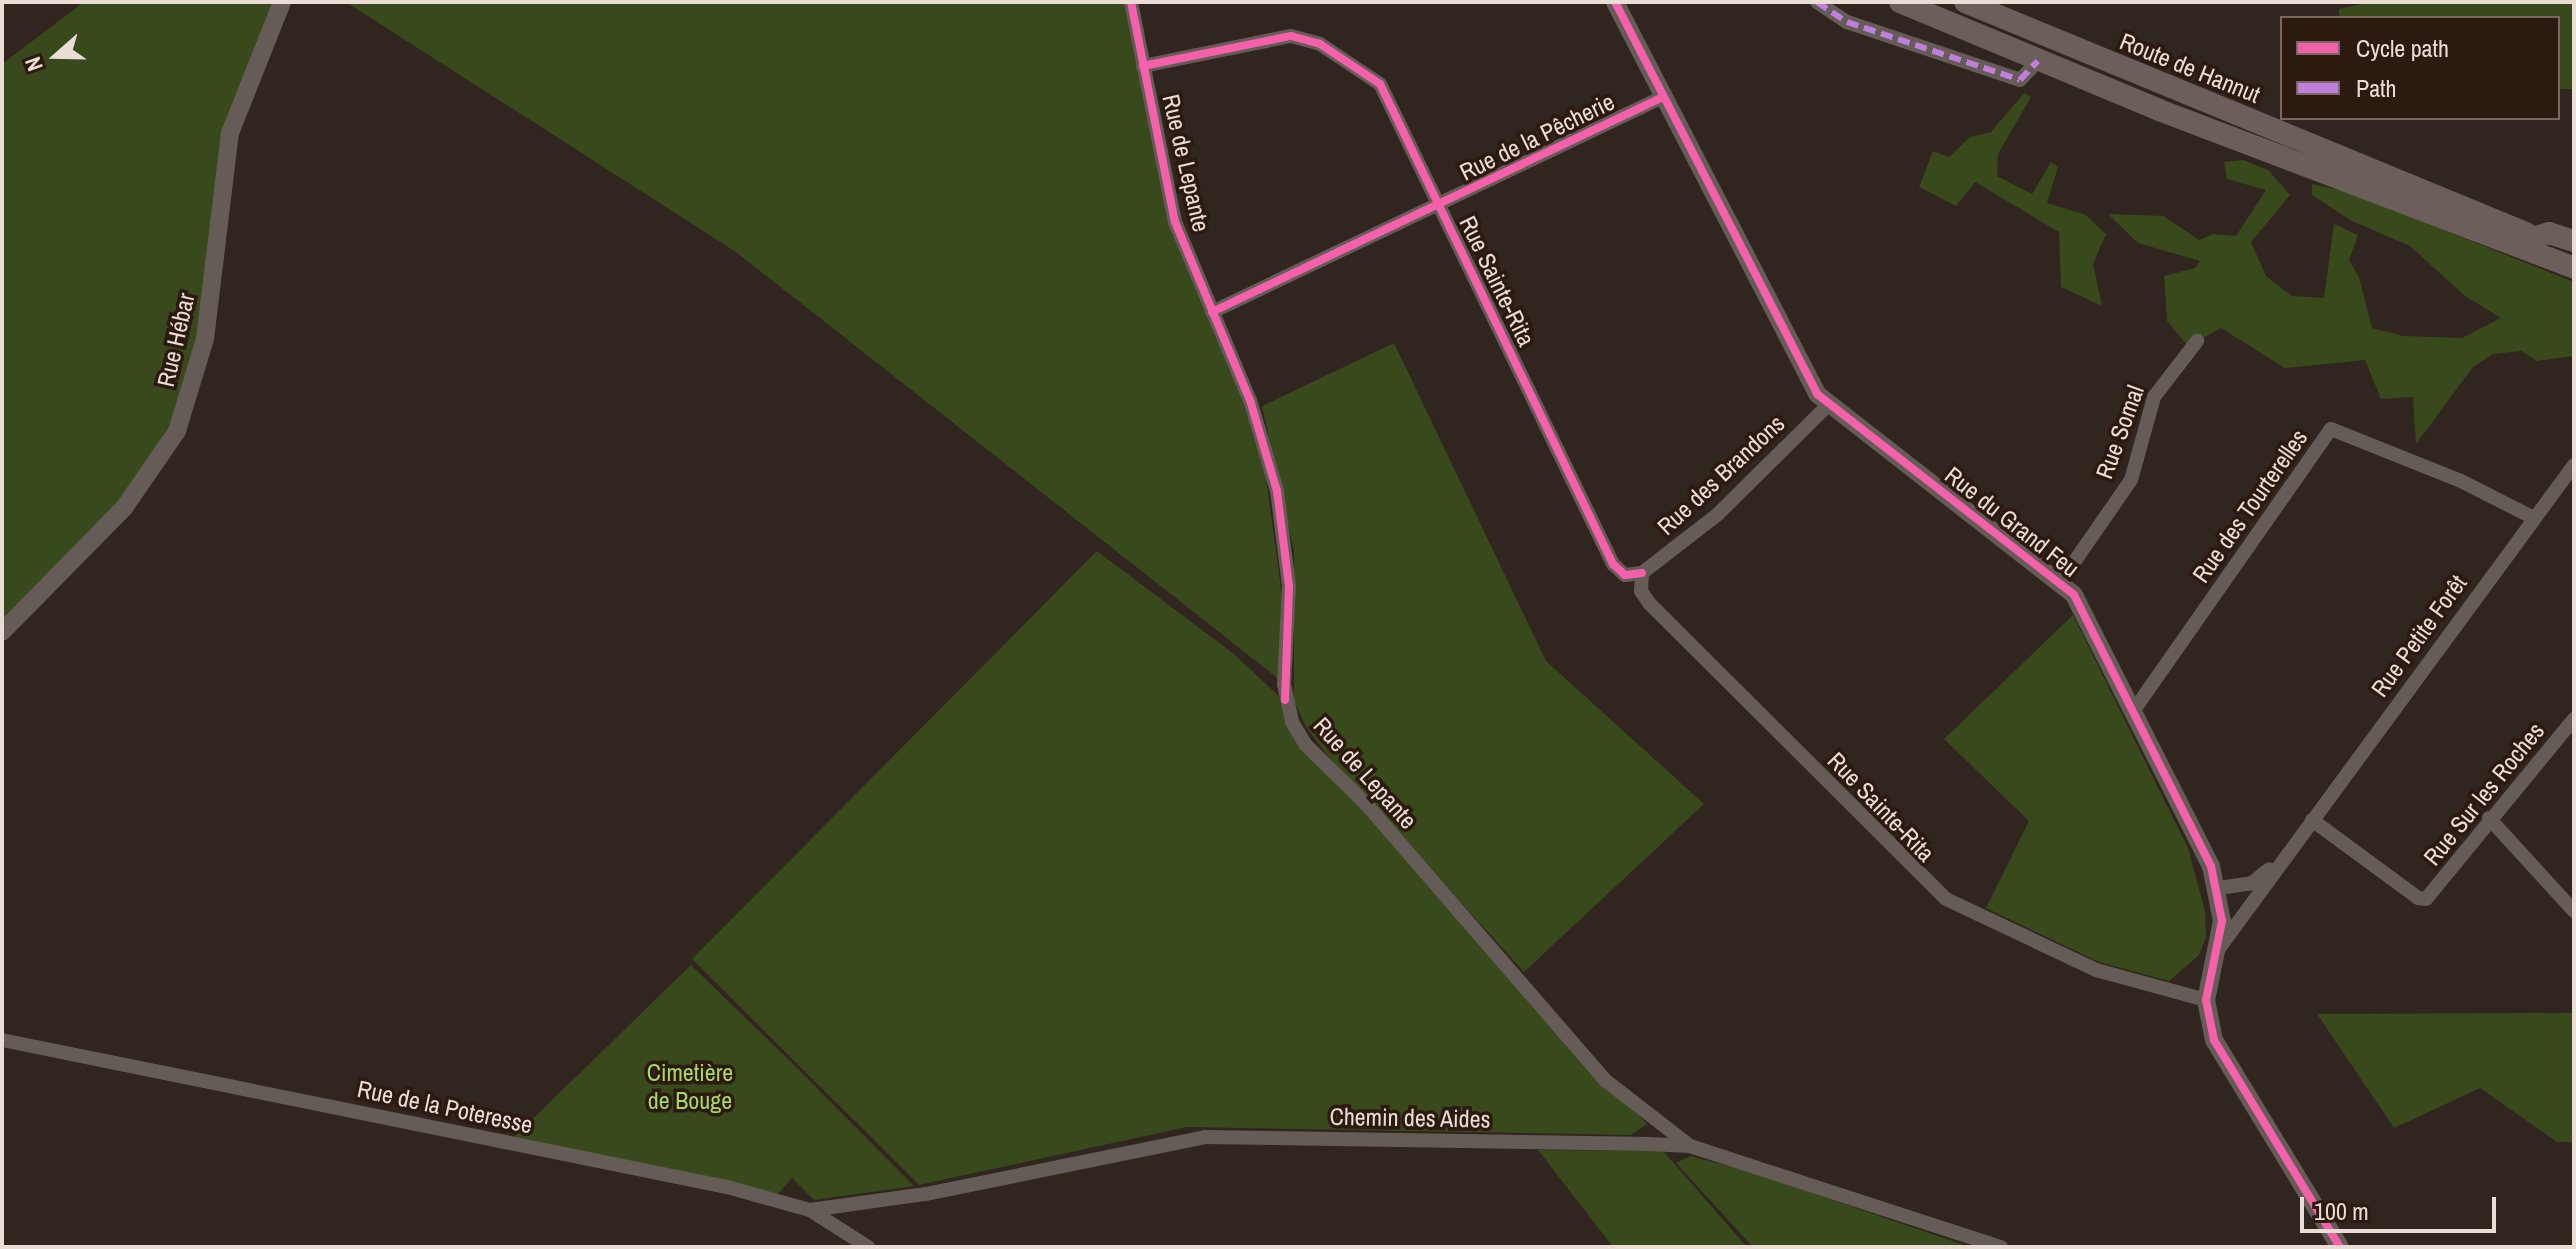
<!DOCTYPE html>
<meta charset="utf-8">
<style>
body{margin:0}
#map{position:relative;width:2576px;height:1249px;overflow:hidden;background:#30251f;font-family:"Archivo Narrow",sans-serif}
div>[style]{position:absolute}
.green>*{inset:0;background:#38491c}
.minor>*{height:14px;margin:-7px;padding:0 7px;transform-origin:7px;border-radius:7px;background:#655c57}
.tertiary>*{height:18px;margin:-9px;padding:0 9px;transform-origin:9px;border-radius:9px;background:#655c57}
.primary>*{height:22px;margin:-11px;padding:0 11px;transform-origin:11px;border-radius:11px;background:#6c5e5a}
.quiet>*{height:6px;margin-top:-3px;transform-origin:0;background:repeating-linear-gradient(90deg,#c07fdc 0 12px,transparent 0 18px)}
.cycleway>*{height:8px;margin:-4px;padding:0 4px;transform-origin:4px;border-radius:4px;background:#f560ab}
span{translate:-50% -50%;white-space:nowrap;text-align:center;line-height:1.15;-webkit-text-stroke:7px #2c1a10;paint-order:stroke}
.street-label{font-size:24px;color:#eaddd6}
.park-label{font-size:24px;color:#a6d964}
.frame{position:absolute;inset:0;border:4px solid #eaddd6;pointer-events:none}
.legend{position:absolute;left:2280px;top:16px;width:280px;height:104px;box-sizing:border-box;background:#2c1a10;border:2px solid #78685f;margin:0;padding:10px 14px;list-style:none;font-size:24px;color:#eaddd6}
.legend li{display:flex;align-items:center;gap:16px;height:40px}
.legend b{width:40px;border:2px solid #78685f}
.north{position:absolute;left:16px;top:16px;width:80px;height:80px;-webkit-text-stroke:6px #2c1a10;paint-order:stroke;rotate:250deg;font-size:22px;font-weight:700;line-height:32px;text-align:center;color:#eaddd6}
.north::after{content:'';display:block;margin:auto;width:28px;height:36px;background:#eaddd6;clip-path:polygon(50% 0,100% 100%,50% 72%,0 100%)}
.scale{position:absolute;left:2300px;top:1197px;width:196px;height:36px;box-sizing:border-box;border:4px solid #eaddd6;border-top:0;padding-left:10px;font-size:24px;line-height:28px;white-space:nowrap;color:#eaddd6;-webkit-text-stroke:6px #2c1a10;paint-order:stroke}
</style>
<div id="map">
<div class="green">
<div style="clip-path:polygon(84px 2px,273px 2px,230px 115px,213px 196px,203px 315px,181px 405px,131px 490px,2px 621px,2px 64px)"></div>
<div style="clip-path:polygon(346px 2px,1128px 2px,1171px 225px,1242px 397px,1266px 477px,1284px 610px,1280px 680px,736px 252px)"></div>
<div style="clip-path:polygon(2371px 2px,2574px 2px,2574px 89px,2558px 89px,2558px 18px,2339px 18px,2339px 9px)"></div>
<div style="clip-path:polygon(2024px 93px,2031px 97px,1998px 154px,1997px 176px,2032px 194px,2051px 162px,2058px 167px,2047px 203px,2086px 215px,2106px 234px,2093px 264px,2102px 306px,2061px 287px,2059px 232px,1975px 182px,1956px 206px,1919px 187px,1933px 151px,1949px 157px,1970px 137px,1991px 132px)"></div>
<div style="clip-path:polygon(2243px 160px,2268px 170px,2290px 195px,2251px 242px,2266px 276px,2292px 296px,2324px 298px,2334px 224px,2358px 235px,2349px 260px,2359px 277px,2372px 328px,2403px 336px,2462px 338px,2501px 318px,2465px 296px,2410px 246px,2352px 221px,2312px 195px,2312px 184px,2349px 192px,2574px 282px,2574px 356px,2537px 361px,2521px 351px,2493px 354px,2473px 367px,2416px 444px,2413px 397px,2381px 399px,2365px 360px,2285px 368px,2221px 328px,2188px 346px,2167px 321px,2164px 276px,2195px 268px,2200px 261px,2138px 243px,2108px 214px,2163px 216px,2199px 240px,2213px 234px,2236px 236px,2266px 190px,2227px 179px,2224px 162px)"></div>
<div style="clip-path:polygon(1394px 343px,1546px 661px,1704px 804px,1524px 972px,1328px 756px,1306px 727px,1294px 701px,1294px 551px,1262px 406px)"></div>
<div style="clip-path:polygon(1097px 551px,1234px 654px,1282px 699px,1295px 735px,1647px 1124px,1631px 1135px,1187px 1127px,919px 1185px,692px 959px)"></div>
<div style="clip-path:polygon(2073px 615px,2188px 848px,2205px 911px,2206px 937px,2199px 955px,2169px 981px,2099px 962px,1986px 908px,2029px 821px,1944px 739px)"></div>
<div style="clip-path:polygon(691px 965px,791px 1062px,914px 1186px,814px 1200px,792px 1178px,778px 1194px,513px 1138px)"></div>
<div style="clip-path:polygon(2574px 1013px,2574px 1142px,2557px 1142px,2480px 1088px,2394px 1128px,2317px 1014px)"></div>
<div style="clip-path:polygon(1538px 1150px,1663px 1151px,1747px 1247px,1613px 1247px)"></div>
<div style="clip-path:polygon(1690px 1156px,1747px 1171px,1970px 1247px,1753px 1247px,1676px 1163px)"></div>
</div>
<div class="minor">
<div style="left:1131px;top:2px;width:224px;rotate:78.7deg"></div>
<div style="left:1175px;top:222px;width:193px;rotate:67.2deg"></div>
<div style="left:1250px;top:400px;width:95px;rotate:73.5deg"></div>
<div style="left:1277px;top:491px;width:96px;rotate:82.8deg"></div>
<div style="left:1289px;top:586px;width:98px;rotate:92.9deg"></div>
<div style="left:1284px;top:684px;width:39px;rotate:78deg"></div>
<div style="left:1292px;top:722px;width:26px;rotate:59deg"></div>
<div style="left:1305px;top:744px;width:86px;rotate:44.5deg"></div>
<div style="left:1366px;top:804px;width:365px;rotate:49.1deg"></div>
<div style="left:1605px;top:1080px;width:108px;rotate:37.8deg"></div>
<div style="left:1817px;top:2px;width:36px;rotate:34deg"></div>
<div style="left:1847px;top:22px;width:182px;rotate:18.5deg"></div>
<div style="left:2020px;top:80px;width:26px;rotate:-47deg"></div>
<div style="left:1143px;top:66px;width:151px;rotate:-11.5deg"></div>
<div style="left:1291px;top:36px;width:30px;rotate:15deg"></div>
<div style="left:1320px;top:44px;width:72px;rotate:33.7deg"></div>
<div style="left:1380px;top:84px;width:534px;rotate:64.11deg"></div>
<div style="left:1613px;top:564px;width:16px;rotate:43deg"></div>
<div style="left:1625px;top:575px;width:17px;rotate:-7deg"></div>
<div style="left:1212px;top:312px;width:497px;rotate:-25.5deg"></div>
<div style="left:1642px;top:573px;width:18px;rotate:93deg"></div>
<div style="left:1641px;top:591px;width:14px;rotate:56deg"></div>
<div style="left:1649px;top:603px;width:419px;rotate:44.9deg"></div>
<div style="left:1946px;top:899px;width:166px;rotate:25.3deg"></div>
<div style="left:2096px;top:970px;width:114px;rotate:15.3deg"></div>
<div style="left:1642px;top:573px;width:96px;rotate:-37.8deg"></div>
<div style="left:1718px;top:514px;width:153px;rotate:-44.7deg"></div>
<div style="left:2061px;top:581px;width:123px;rotate:-55.3deg"></div>
<div style="left:2131px;top:480px;width:86px;rotate:-74.5deg"></div>
<div style="left:2154px;top:397px;width:71px;rotate:-52.5deg"></div>
<div style="left:2134px;top:710px;width:343px;rotate:-55deg"></div>
<div style="left:2331px;top:429px;width:140px;rotate:21.8deg"></div>
<div style="left:2461px;top:481px;width:80px;rotate:26.9deg"></div>
<div style="left:2489px;top:818px;width:126px;rotate:47.6deg"></div>
<div style="left:2312px;top:820px;width:132px;rotate:36.3deg"></div>
<div style="left:2418px;top:898px;width:8px;rotate:7deg"></div>
<div style="left:2426px;top:899px;width:233px;rotate:-50.6deg"></div>
<div style="left:2218px;top:888px;width:34px;rotate:-8deg"></div>
<div style="left:2252px;top:883px;width:22px;rotate:-39deg"></div>
<div style="left:2217px;top:951px;width:603px;rotate:-53.7deg"></div>
<div style="left:2px;top:1040px;width:740px;rotate:11.46deg"></div>
<div style="left:727px;top:1187px;width:86px;rotate:15.5deg"></div>
<div style="left:810px;top:1210px;width:69px;rotate:32.5deg"></div>
<div style="left:810px;top:1210px;width:117px;rotate:-7.9deg"></div>
<div style="left:926px;top:1194px;width:285px;rotate:-11.5deg"></div>
<div style="left:1205px;top:1137px;width:444px;rotate:0.9deg"></div>
<div style="left:1649px;top:1144px;width:41px;rotate:2.8deg"></div>
<div style="left:1690px;top:1146px;width:327px;rotate:18deg"></div>
</div>
<div class="tertiary">
<div style="left:1615px;top:2px;width:441px;rotate:62.7deg"></div>
<div style="left:1817px;top:394px;width:326px;rotate:38deg"></div>
<div style="left:2074px;top:595px;width:304px;rotate:63.2deg"></div>
<div style="left:2211px;top:866px;width:56px;rotate:78.7deg"></div>
<div style="left:2222px;top:921px;width:81px;rotate:101.4deg"></div>
<div style="left:2206px;top:1000px;width:41px;rotate:78.7deg"></div>
<div style="left:2214px;top:1040px;width:242px;rotate:58.7deg"></div>
<div style="left:2px;top:632px;width:174px;rotate:-45.5deg"></div>
<div style="left:124px;top:508px;width:93px;rotate:-55.5deg"></div>
<div style="left:177px;top:431px;width:96px;rotate:-73.1deg"></div>
<div style="left:205px;top:339px;width:208px;rotate:-83.1deg"></div>
<div style="left:230px;top:133px;width:141px;rotate:-68.3deg"></div>
</div>
<div class="primary">
<div style="left:1900px;top:2px;width:281px;rotate:22.6deg"></div>
<div style="left:2159px;top:110px;width:444px;rotate:20.8deg"></div>
<div style="left:1965px;top:2px;width:607px;rotate:22.38deg"></div>
<div style="left:2536px;top:237px;width:14px;rotate:-17deg"></div>
<div style="left:2549px;top:233px;width:26px;rotate:18deg"></div>
</div>
<div class="quiet">
<div style="left:1817px;top:2px;width:36px;rotate:34deg"></div>
<div style="left:1847px;top:22px;width:182px;rotate:18.5deg"></div>
<div style="left:2020px;top:80px;width:26px;rotate:-47deg"></div>
</div>
<div class="cycleway">
<div style="left:1131px;top:2px;width:224px;rotate:78.7deg"></div>
<div style="left:1175px;top:222px;width:193px;rotate:67.2deg"></div>
<div style="left:1250px;top:400px;width:95px;rotate:73.5deg"></div>
<div style="left:1277px;top:491px;width:96px;rotate:82.8deg"></div>
<div style="left:1289px;top:586px;width:114px;rotate:92deg"></div>
<div style="left:1615px;top:2px;width:441px;rotate:62.7deg"></div>
<div style="left:1817px;top:394px;width:326px;rotate:38deg"></div>
<div style="left:2074px;top:595px;width:304px;rotate:63.2deg"></div>
<div style="left:2211px;top:866px;width:56px;rotate:78.7deg"></div>
<div style="left:2222px;top:921px;width:81px;rotate:101.4deg"></div>
<div style="left:2206px;top:1000px;width:41px;rotate:78.7deg"></div>
<div style="left:2214px;top:1040px;width:242px;rotate:58.7deg"></div>
<div style="left:1143px;top:66px;width:151px;rotate:-11.5deg"></div>
<div style="left:1291px;top:36px;width:30px;rotate:15deg"></div>
<div style="left:1320px;top:44px;width:72px;rotate:33.7deg"></div>
<div style="left:1380px;top:84px;width:534px;rotate:64.11deg"></div>
<div style="left:1613px;top:564px;width:16px;rotate:43deg"></div>
<div style="left:1625px;top:575px;width:17px;rotate:-7deg"></div>
<div style="left:1212px;top:312px;width:497px;rotate:-25.5deg"></div>
</div>
<div class="street-label">
<span style="left:2190px;top:68px;rotate:22deg">Route de Hannut</span>
<span style="left:1537px;top:137px;rotate:-26deg">Rue de la Pêcherie</span>
<span style="left:1186px;top:163px;rotate:77deg">Rue de Lepante</span>
<span style="left:1497px;top:281px;rotate:64deg">Rue Sainte-Rita</span>
<span style="left:176px;top:340px;rotate:-77deg">Rue Hébar</span>
<span style="left:2120px;top:432px;rotate:-70deg">Rue Somal</span>
<span style="left:1721px;top:475px;rotate:-43deg">Rue des Brandons</span>
<span style="left:2250px;top:506px;rotate:-55deg">Rue des Tourterelles</span>
<span style="left:2012px;top:522px;rotate:38deg">Rue du Grand Feu</span>
<span style="left:2419px;top:636px;rotate:-54deg">Rue Petite Forêt</span>
<span style="left:1365px;top:773px;rotate:48deg">Rue de Lepante</span>
<span style="left:2484px;top:794px;rotate:-51deg">Rue Sur les Roches</span>
<span style="left:1881px;top:807px;rotate:46deg">Rue Sainte-Rita</span>
<span style="left:445px;top:1107px;rotate:12deg">Rue de la Poteresse</span>
<span style="left:1410px;top:1118px;rotate:1deg">Chemin des Aides</span>
</div>
<div class="park-label">
<span style="left:690px;top:1087px">Cimetière<br>de Bouge</span>
</div>
<div class="frame"></div>
<ul class="legend">
<li><b style="height:10px;background:#f560ab"></b>Cycle path</li>
<li><b style="height:10px;background:#c07fdc"></b>Path</li>
</ul>
<div class="north">N</div>
<div class="scale">100 m</div>
</div>
